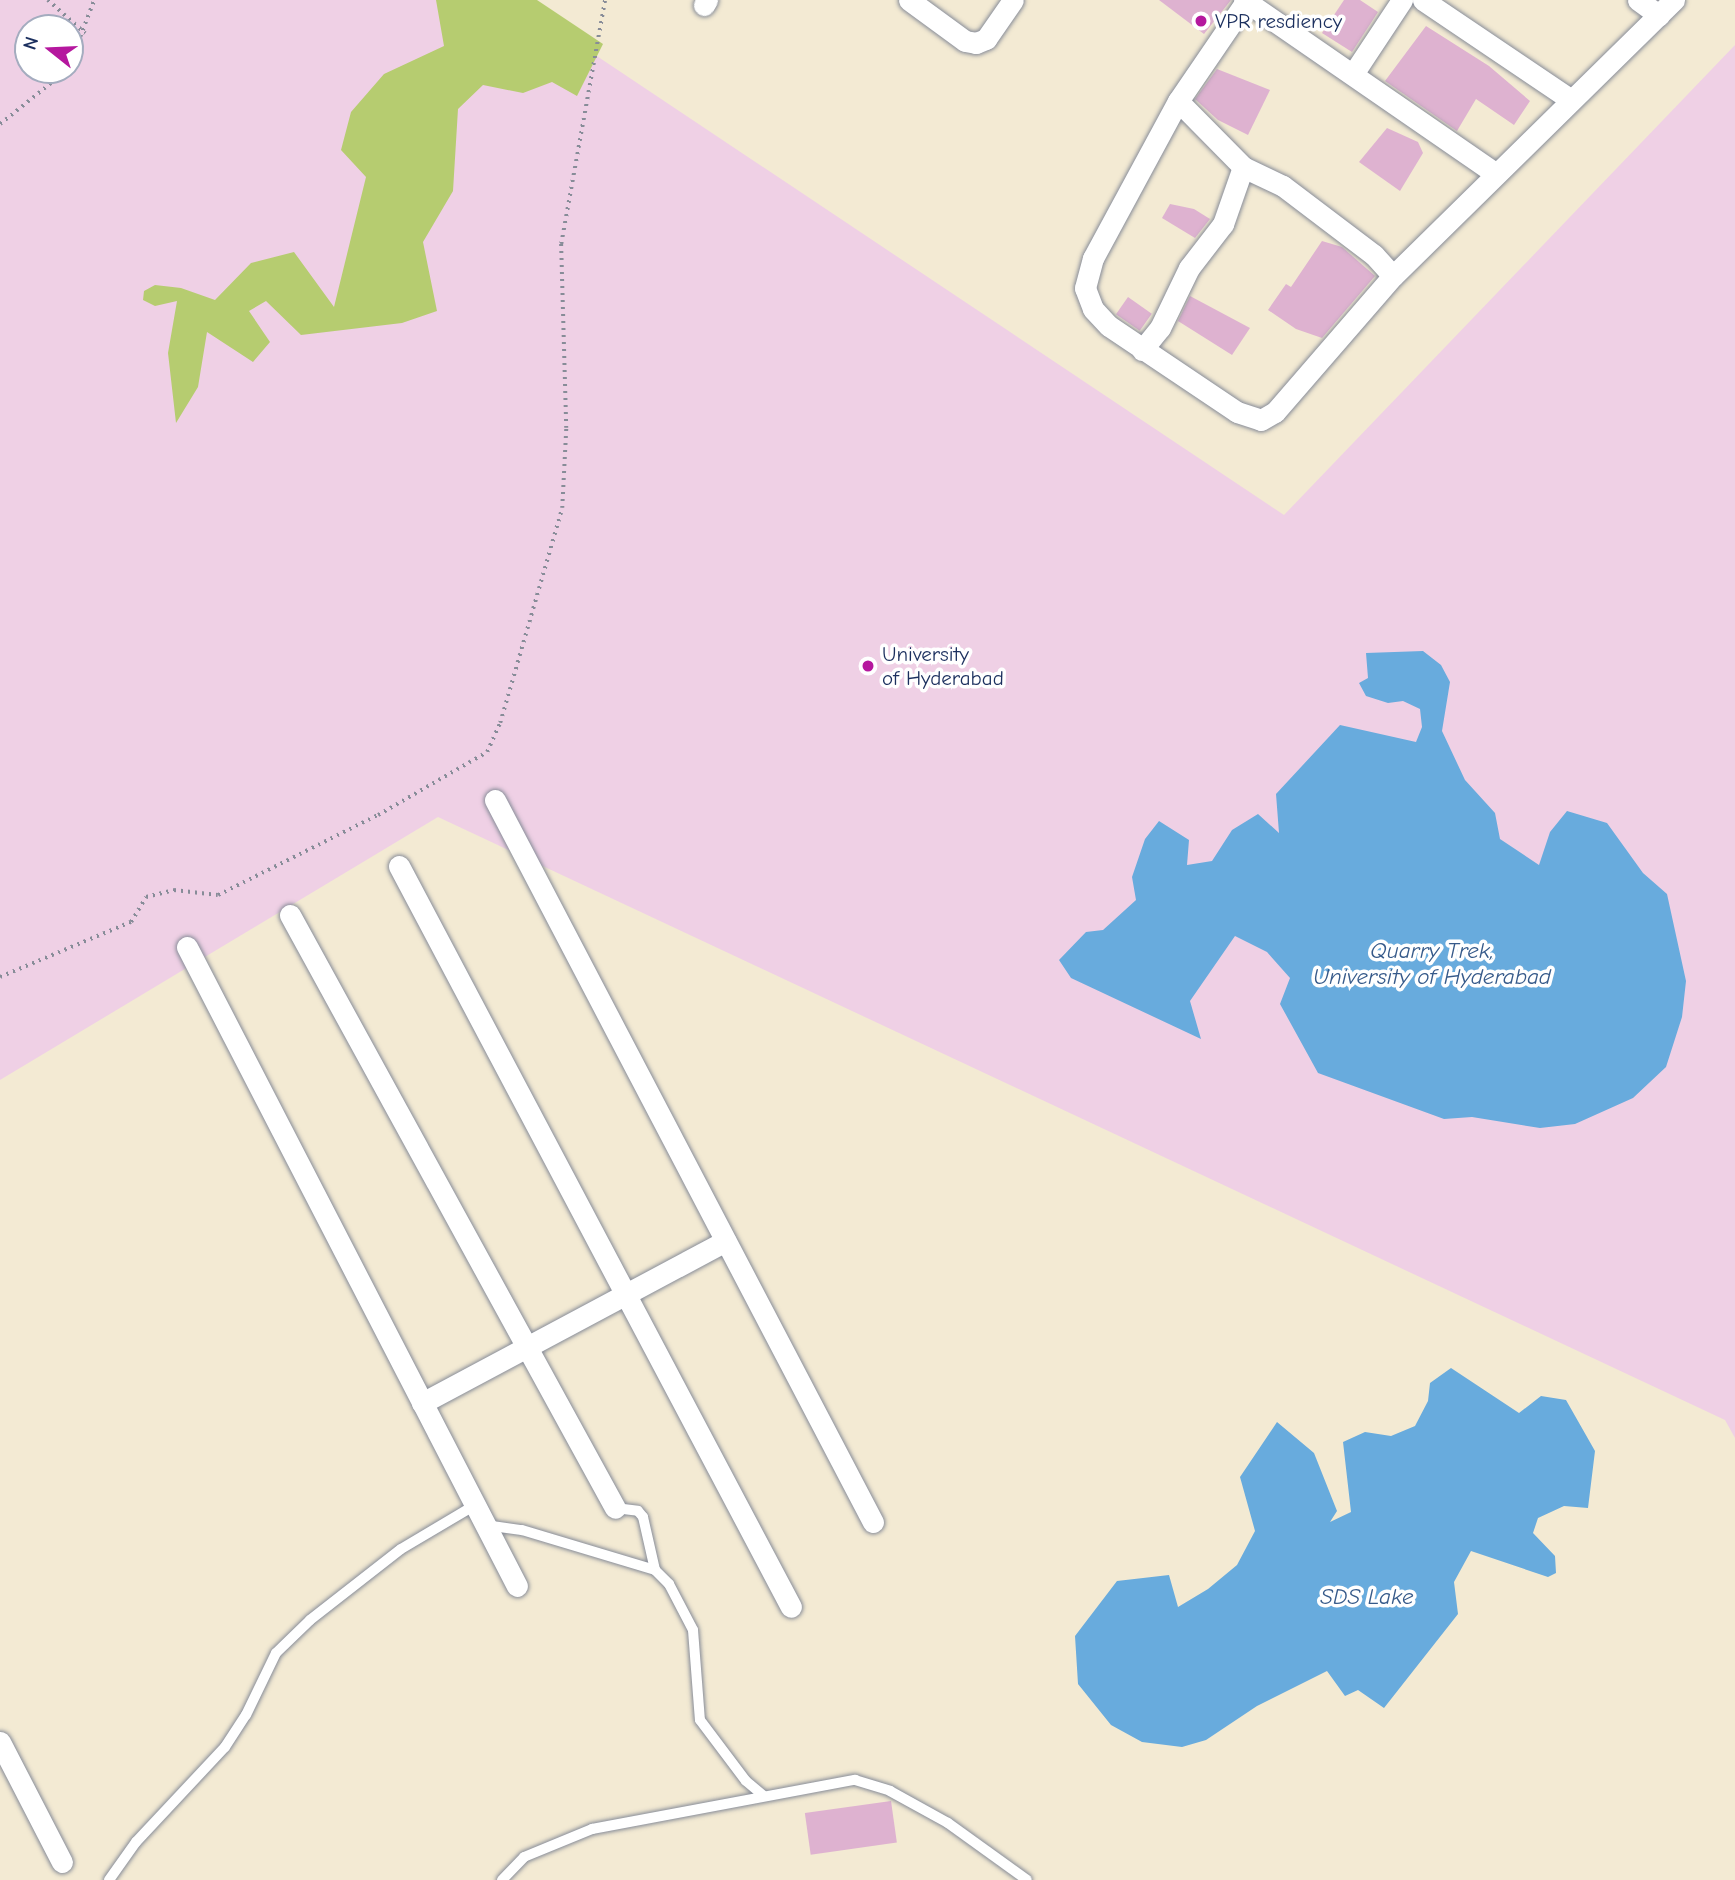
<!DOCTYPE html>
<style>
body{margin:0}
#map{position:relative;width:1735px;height:1880px;overflow:hidden;background:#f3ead3;font-family:"Comic Neue",sans-serif}
div>[style]{position:absolute}
.built>*{inset:0;background:#efd0e5}
.green>*{inset:0;background:#b6cc70}
.water>*{inset:0;background:#68abdd}
.building>*{inset:0;background:#deb2d0;transform-origin:0 0}
.path>*{height:3.5px;margin-top:-1.75px;transform-origin:0;background:repeating-linear-gradient(90deg,#878c98 0 2px,transparent 0 7px)}
.roads{filter:drop-shadow(0 0 2px #878c98) drop-shadow(0 0 2px #878c98)}
.lane>*{height:10px;margin:-5px;padding:0 5px;transform-origin:5px;border-radius:5px;background:#fff}
.street>*{height:21px;margin:-10.5px;padding:0 10.5px;transform-origin:10.5px;border-radius:10.5px;background:#fff}
.dots>*{width:19px;height:19px;translate:-50% -50%;box-sizing:border-box;border:4px solid #fff;border-radius:50%}
span{translate:-50% -50%;white-space:nowrap;text-align:center;line-height:1.15;-webkit-text-stroke:7px #fff;paint-order:stroke}
.poi-label{font-size:21px;color:#1b2f5e}
.left{translate:0 -50%;text-align:left}
.water-label{font-size:23px;color:#365a8a;font-style:italic}
.north{position:absolute;left:14px;top:14px;width:70px;height:70px;box-sizing:border-box;background:#fff;border:2px solid #a4acbf;border-radius:50%;rotate:288deg;font-size:19px;font-weight:700;line-height:28px;text-align:center;color:#1b2f5e}
.north::after{content:'';display:block;margin:auto;width:24px;height:32px;background:#b5179e;clip-path:polygon(50% 0,100% 100%,50% 72%,0 100%)}
</style>
<div id="map">
<div class="built">
<div style="clip-path:polygon(evenodd,0 0,513px 0,1284px 515px,1735px 45px,1735px 1438px,1725px 1420px,438px 817px,0 1080px,0 0,28px 28px,70px 28px,70px 70px,28px 70px,28px 28px)"></div>
</div>
<div class="green">
<div style="clip-path:polygon(436px 0,537px 0,603px 44px,577px 96px,552px 82px,523px 93px,483px 85px,458px 109px,453px 191px,423px 242px,437px 311px,402px 323px,301px 335px,266px 301px,249px 311px,270px 342px,253px 362px,207px 332px,198px 387px,176px 423px,168px 353px,177px 301px,155px 306px,143px 300px,144px 291px,155px 285px,181px 288px,215px 300px,251px 263px,294px 252px,334px 307px,366px 177px,341px 150px,351px 112px,384px 74px,444px 46px)"></div>
</div>
<div class="water">
<div style="clip-path:polygon(1423px 651px,1441px 665px,1450px 682px,1442px 731px,1465px 780px,1495px 813px,1500px 839px,1539px 865px,1550px 832px,1567px 811px,1607px 823px,1643px 873px,1667px 894px,1686px 981px,1682px 1017px,1666px 1067px,1633px 1098px,1575px 1124px,1540px 1128px,1472px 1117px,1444px 1119px,1318px 1073px,1280px 1004px,1290px 978px,1267px 952px,1235px 936px,1190px 1001px,1201px 1039px,1071px 978px,1059px 960px,1086px 932px,1103px 930px,1136px 900px,1132px 877px,1145px 839px,1159px 821px,1189px 840px,1187px 865px,1212px 861px,1232px 830px,1258px 814px,1279px 833px,1276px 794px,1340px 725px,1416px 742px,1422px 727px,1420px 709px,1403px 701px,1388px 703px,1366px 696px,1359px 683px,1368px 678px,1366px 653px)"></div>
<div style="clip-path:polygon(1451px 1368px,1519px 1413px,1541px 1396px,1566px 1400px,1595px 1451px,1588px 1508px,1564px 1506px,1538px 1518px,1533px 1533px,1555px 1556px,1556px 1573px,1548px 1577px,1471px 1551px,1454px 1582px,1458px 1614px,1384px 1708px,1358px 1690px,1345px 1696px,1327px 1671px,1257px 1706px,1206px 1740px,1182px 1747px,1142px 1742px,1111px 1725px,1078px 1684px,1075px 1636px,1117px 1581px,1169px 1575px,1178px 1607px,1208px 1589px,1237px 1565px,1255px 1531px,1240px 1477px,1277px 1422px,1314px 1453px,1337px 1511px,1330px 1522px,1351px 1512px,1343px 1442px,1365px 1432px,1391px 1436px,1415px 1426px,1428px 1401px,1430px 1383px)"></div>
</div>
<div class="building">
<div style="clip-path:polygon(1159px 0,1231px 0,1204px 34px)"></div>
<div style="clip-path:polygon(1344px 0,1360px 0,1378px 12px,1352px 52px,1322px 33px)"></div>
<div style="clip-path:polygon(1426px 26px,1489px 66px,1530px 101px,1514px 125px,1476px 99px,1457px 131px,1385px 81px)"></div>
<div style="clip-path:polygon(1217px 69px,1270px 90px,1248px 135px,1218px 120px,1195px 99px)"></div>
<div style="clip-path:polygon(1387px 128px,1418px 142px,1423px 153px,1400px 191px,1359px 162px)"></div>
<div style="clip-path:polygon(1170px 204px,1194px 209px,1210px 219px,1195px 238px,1162px 218px)"></div>
<div style="clip-path:polygon(1322px 241px,1342px 247px,1375px 276px,1322px 338px,1296px 329px,1268px 310px,1286px 284px,1291px 287px)"></div>
<div style="clip-path:polygon(1190px 296px,1250px 328px,1232px 355px,1178px 321px)"></div>
<div style="left:1128px;top:297px;width:29px;height:21px;rotate:35deg"></div>
<div style="left:891px;top:1801px;width:42px;height:87px;rotate:82deg"></div>
</div>
<div class="path">
<div style="left:48px;top:0;width:50px;rotate:41.7deg"></div>
<div style="left:70px;top:63px;width:67px;rotate:-69.1deg"></div>
<div style="left:0;top:124px;width:86px;rotate:-38.9deg"></div>
<div style="left:0;top:977px;width:142px;rotate:-22.8deg"></div>
<div style="left:131px;top:922px;width:29px;rotate:-59deg"></div>
<div style="left:146px;top:897px;width:29px;rotate:-14deg"></div>
<div style="left:174px;top:890px;width:44px;rotate:6.5deg"></div>
<div style="left:218px;top:895px;width:179px;rotate:-26.6deg"></div>
<div style="left:378px;top:815px;width:126px;rotate:-30deg"></div>
<div style="left:487px;top:752px;width:32px;rotate:-66deg"></div>
<div style="left:500px;top:723px;width:224px;rotate:-73.9deg"></div>
<div style="left:562px;top:508px;width:80px;rotate:-87.1deg"></div>
<div style="left:566px;top:428px;width:184px;rotate:-91.6deg"></div>
<div style="left:561px;top:244px;width:248px;rotate:-79.8deg"></div>
</div>
<div class="roads">
<div class="lane">
<div style="left:615px;top:1508px;width:23px;rotate:7deg"></div>
<div style="left:638px;top:1511px;width:8px;rotate:50deg"></div>
<div style="left:643px;top:1517px;width:54px;rotate:77.2deg"></div>
<div style="left:485px;top:1525px;width:37px;rotate:8deg"></div>
<div style="left:522px;top:1530px;width:139px;rotate:16.7deg"></div>
<div style="left:655px;top:1570px;width:20px;rotate:45deg"></div>
<div style="left:669px;top:1584px;width:52px;rotate:62.4deg"></div>
<div style="left:693px;top:1630px;width:90px;rotate:85.6deg"></div>
<div style="left:700px;top:1720px;width:76px;rotate:53deg"></div>
<div style="left:746px;top:1781px;width:23px;rotate:40deg"></div>
<div style="left:109px;top:1880px;width:47px;rotate:-54.6deg"></div>
<div style="left:136px;top:1842px;width:130px;rotate:-46.9deg"></div>
<div style="left:225px;top:1747px;width:38px;rotate:-57deg"></div>
<div style="left:246px;top:1715px;width:69px;rotate:-64.2deg"></div>
<div style="left:276px;top:1653px;width:47px;rotate:-44.1deg"></div>
<div style="left:310px;top:1620px;width:115px;rotate:-38deg"></div>
<div style="left:401px;top:1549px;width:86px;rotate:-30.7deg"></div>
<div style="left:502px;top:1880px;width:32px;rotate:-46deg"></div>
<div style="left:524px;top:1857px;width:74px;rotate:-22.4deg"></div>
<div style="left:592px;top:1829px;width:268px;rotate:-10.6deg"></div>
<div style="left:855px;top:1780px;width:37px;rotate:17deg"></div>
<div style="left:890px;top:1791px;width:66px;rotate:28.9deg"></div>
<div style="left:948px;top:1823px;width:97px;rotate:35.8deg"></div>
</div>
<div class="street">
<div style="left:909px;top:0;width:69px;rotate:36.2deg"></div>
<div style="left:965px;top:41px;width:11px;rotate:10deg"></div>
<div style="left:976px;top:43px;width:11px;rotate:-22deg"></div>
<div style="left:986px;top:39px;width:47px;rotate:-55.3deg"></div>
<div style="left:1244px;top:0;width:306px;rotate:34.6deg"></div>
<div style="left:1247px;top:0;width:122px;rotate:124.3deg"></div>
<div style="left:1178px;top:101px;width:179px;rotate:118.4deg"></div>
<div style="left:1093px;top:258px;width:31px;rotate:105deg"></div>
<div style="left:1085px;top:288px;width:22px;rotate:69deg"></div>
<div style="left:1093px;top:309px;width:23px;rotate:47deg"></div>
<div style="left:1109px;top:326px;width:154px;rotate:33.9deg"></div>
<div style="left:1237px;top:412px;width:25px;rotate:18deg"></div>
<div style="left:1261px;top:420px;width:16px;rotate:-30deg"></div>
<div style="left:1275px;top:412px;width:180px;rotate:-49.1deg"></div>
<div style="left:1393px;top:276px;width:394px;rotate:-44.5deg"></div>
<div style="left:1423px;top:0;width:177px;rotate:34deg"></div>
<div style="left:1638px;top:0;width:26px;rotate:36deg"></div>
<div style="left:704px;top:5px;width:6px;rotate:-59deg"></div>
<div style="left:1353px;top:74px;width:89px;rotate:-56.5deg"></div>
<div style="left:1178px;top:101px;width:93px;rotate:45.4deg"></div>
<div style="left:1243px;top:167px;width:44px;rotate:25.4deg"></div>
<div style="left:1283px;top:186px;width:114px;rotate:37.2deg"></div>
<div style="left:1374px;top:255px;width:28px;rotate:48deg"></div>
<div style="left:1142px;top:350px;width:28px;rotate:-51deg"></div>
<div style="left:1160px;top:328px;width:67px;rotate:-64.2deg"></div>
<div style="left:1189px;top:268px;width:56px;rotate:-52.3deg"></div>
<div style="left:1223px;top:224px;width:60px;rotate:-70.7deg"></div>
<div style="left:495px;top:800px;width:815px;rotate:62.37deg"></div>
<div style="left:399px;top:866px;width:838px;rotate:62.12deg"></div>
<div style="left:290px;top:915px;width:676px;rotate:61.27deg"></div>
<div style="left:187px;top:947px;width:719px;rotate:62.69deg"></div>
<div style="left:422px;top:1403px;width:344px;rotate:-28.1deg"></div>
<div style="left:0;top:1742px;width:135px;rotate:62.7deg"></div>
</div>
</div>
<div class="dots">
<div style="left:1201px;top:21px;background:#b5179e"></div>
<div style="left:868px;top:666px;background:#b5179e"></div>
</div>
<div class="poi-label">
<span class="left" style="left:1215px;top:21px">VPR resdiency</span>
<span class="left" style="left:882px;top:666px">University<br>of Hyderabad</span>
</div>
<div class="water-label">
<span style="left:1432px;top:964px">Quarry Trek,<br>University of Hyderabad</span>
<span style="left:1367px;top:1597px">SDS Lake</span>
</div>
<div class="north">N</div>
</div>
